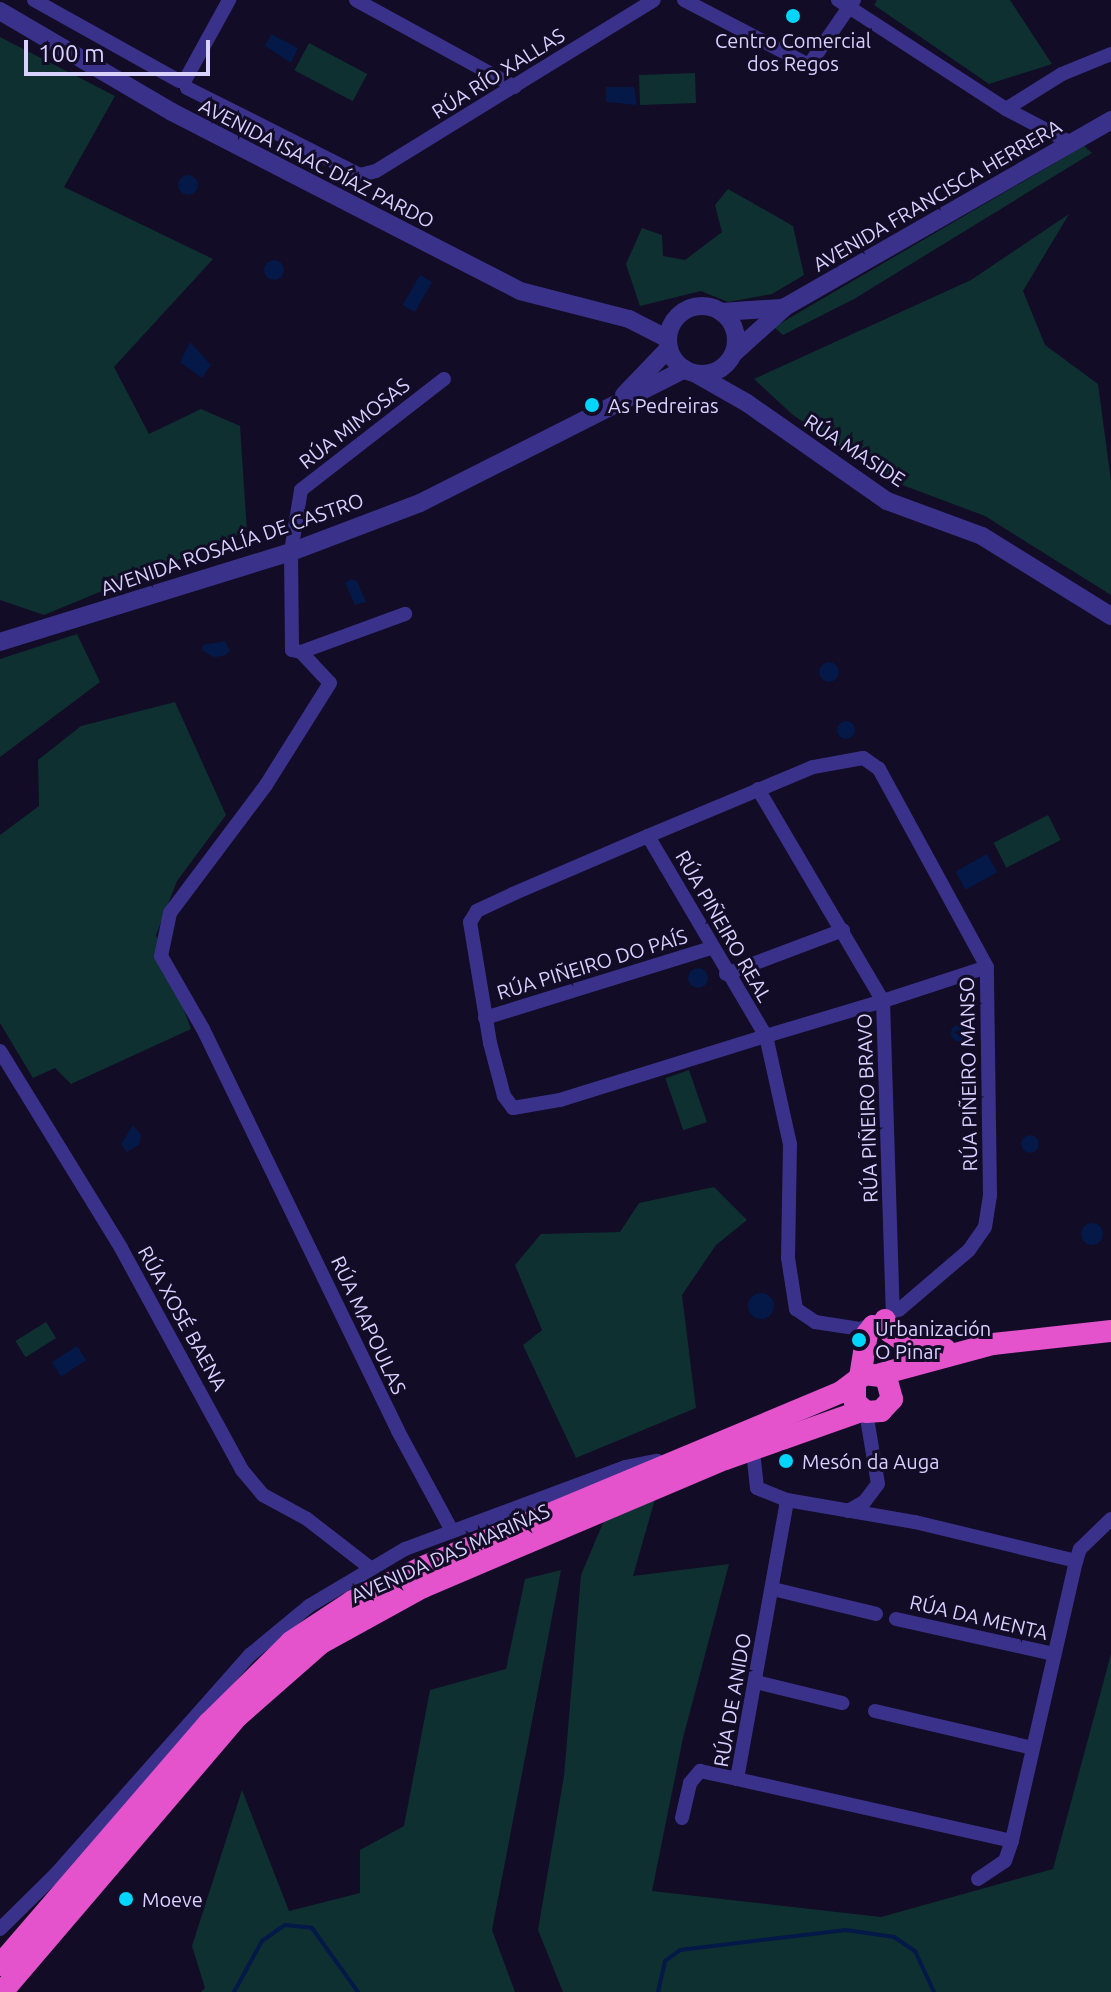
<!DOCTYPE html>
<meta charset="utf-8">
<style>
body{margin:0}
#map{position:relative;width:1111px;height:1992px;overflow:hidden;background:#120c26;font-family:Ubuntu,sans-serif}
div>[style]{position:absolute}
.green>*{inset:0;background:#0e3030;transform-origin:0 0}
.water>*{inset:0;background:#041947;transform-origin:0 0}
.round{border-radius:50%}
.stream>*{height:4px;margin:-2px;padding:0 2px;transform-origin:2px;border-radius:2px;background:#041947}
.minor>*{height:14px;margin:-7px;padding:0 7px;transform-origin:7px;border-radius:7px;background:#3a328a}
.tertiary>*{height:18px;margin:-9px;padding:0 9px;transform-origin:9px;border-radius:9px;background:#3a328a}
.tertiary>.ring{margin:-9px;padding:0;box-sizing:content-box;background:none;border:18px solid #3a328a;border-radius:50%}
.trunk>*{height:22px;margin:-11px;padding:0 11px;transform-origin:11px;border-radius:11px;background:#e452cc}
.dots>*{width:22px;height:22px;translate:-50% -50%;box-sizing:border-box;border:4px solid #120c26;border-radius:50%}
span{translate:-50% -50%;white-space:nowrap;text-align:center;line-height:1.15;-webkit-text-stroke:6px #120c26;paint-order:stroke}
.poi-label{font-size:20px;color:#d9d1ff}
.left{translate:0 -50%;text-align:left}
.street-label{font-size:20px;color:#d9d1ff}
.scale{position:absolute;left:24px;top:40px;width:186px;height:36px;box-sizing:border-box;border:4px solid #d9d1ff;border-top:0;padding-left:10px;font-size:24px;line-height:28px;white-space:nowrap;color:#d9d1ff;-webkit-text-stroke:6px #120c26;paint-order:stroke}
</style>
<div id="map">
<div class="green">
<div style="clip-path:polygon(877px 0,1010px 0,1052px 64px,989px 84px,874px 5px)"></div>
<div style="clip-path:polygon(0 37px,115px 96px,64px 187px,213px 259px,114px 367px,149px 434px,201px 409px,240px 426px,247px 531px,44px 615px,0 600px)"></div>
<div style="left:309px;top:43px;width:66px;height:31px;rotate:28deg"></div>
<div style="left:695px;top:73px;width:30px;height:56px;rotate:88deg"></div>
<div style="clip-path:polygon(1084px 146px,1092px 153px,854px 299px,783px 335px,774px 327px)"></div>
<div style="clip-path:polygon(728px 189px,793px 226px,804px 275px,772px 294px,728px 302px,701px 291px,640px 306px,626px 264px,642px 228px,662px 235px,663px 256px,685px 260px,722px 232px,715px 205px)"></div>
<div style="clip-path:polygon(1069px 214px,1023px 291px,1045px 345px,1098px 384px,1111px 481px,1111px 595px,985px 516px,889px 480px,793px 415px,754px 379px,971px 280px)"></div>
<div style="clip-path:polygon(77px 634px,100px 682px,0 757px,0 659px)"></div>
<div style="clip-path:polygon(175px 702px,226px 815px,177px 881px,156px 935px,191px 1029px,71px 1084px,55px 1068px,33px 1078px,0 1023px,0 835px,39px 806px,38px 760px,81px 726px)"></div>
<div style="left:1048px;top:815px;width:28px;height:61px;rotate:63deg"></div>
<div style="left:689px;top:1070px;width:55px;height:25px;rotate:71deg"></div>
<div style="clip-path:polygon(714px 1187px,747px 1220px,716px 1245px,682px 1295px,696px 1408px,576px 1458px,523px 1345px,542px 1330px,515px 1265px,541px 1234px,620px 1232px,639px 1203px)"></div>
<div style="left:46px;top:1322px;width:19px;height:36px;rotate:58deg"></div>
<div style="clip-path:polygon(655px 1499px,633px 1576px,729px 1564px,683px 1738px,652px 1891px,881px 1917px,1053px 1869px,1111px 1654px,1111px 1992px,563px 1992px,538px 1930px,564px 1776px,581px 1575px,605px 1518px)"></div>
<div style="clip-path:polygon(561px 1570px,492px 1930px,515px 1992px,201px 1992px,205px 1988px,192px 1946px,242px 1790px,289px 1911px,360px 1893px,360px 1850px,404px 1826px,430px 1690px,506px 1669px,525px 1579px)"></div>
</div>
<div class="water">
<div style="clip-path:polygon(271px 34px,298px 48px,291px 63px,265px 46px)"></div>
<div style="clip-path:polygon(606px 87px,634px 87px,637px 105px,606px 102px)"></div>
<div class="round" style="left:178px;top:175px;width:20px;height:20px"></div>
<div class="round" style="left:264px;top:260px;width:20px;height:20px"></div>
<div style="left:420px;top:275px;width:14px;height:35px;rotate:30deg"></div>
<div style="clip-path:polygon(190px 342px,211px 365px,202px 378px,180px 362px)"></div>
<div style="clip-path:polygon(351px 579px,357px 581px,366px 602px,355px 605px,345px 583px)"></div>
<div style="clip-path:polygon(225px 641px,230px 651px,224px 656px,213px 657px,202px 650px,203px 645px)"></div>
<div class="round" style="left:819px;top:662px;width:20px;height:20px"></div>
<div class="round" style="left:837px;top:721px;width:18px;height:18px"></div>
<div style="left:987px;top:854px;width:21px;height:36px;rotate:61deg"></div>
<div class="round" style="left:688px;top:968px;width:20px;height:20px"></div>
<div class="round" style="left:951px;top:1024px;width:18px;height:18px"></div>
<div style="clip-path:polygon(133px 1125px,141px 1135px,139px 1145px,127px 1152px,121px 1144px)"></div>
<div class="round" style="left:1021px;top:1135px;width:18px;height:18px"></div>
<div class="round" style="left:1081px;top:1223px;width:22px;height:22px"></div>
<div class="round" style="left:748px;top:1293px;width:26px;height:26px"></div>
<div style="left:77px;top:1346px;width:17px;height:30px;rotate:57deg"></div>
</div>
<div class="stream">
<div style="left:234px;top:1992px;width:58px;rotate:-61.2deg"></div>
<div style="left:262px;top:1941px;width:28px;rotate:-35deg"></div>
<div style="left:285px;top:1925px;width:27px;rotate:6deg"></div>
<div style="left:312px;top:1928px;width:79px;rotate:54.3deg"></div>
<div style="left:658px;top:1992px;width:32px;rotate:-77deg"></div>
<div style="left:665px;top:1961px;width:19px;rotate:-36deg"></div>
<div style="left:680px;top:1950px;width:167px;rotate:-6.9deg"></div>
<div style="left:846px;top:1930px;width:49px;rotate:8.3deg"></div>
<div style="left:894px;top:1937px;width:25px;rotate:34deg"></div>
<div style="left:915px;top:1951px;width:45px;rotate:65.1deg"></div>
</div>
<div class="minor">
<div style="left:34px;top:0;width:166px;rotate:29.2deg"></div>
<div style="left:356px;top:0;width:181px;rotate:28.7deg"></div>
<div style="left:684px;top:0;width:141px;rotate:27.5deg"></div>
<div style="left:809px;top:65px;width:79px;rotate:-55.3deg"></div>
<div style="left:838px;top:0;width:200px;rotate:33deg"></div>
<div style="left:1006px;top:109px;width:73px;rotate:27.6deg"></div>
<div style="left:184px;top:82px;width:94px;rotate:-61.2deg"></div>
<div style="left:187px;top:88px;width:194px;rotate:26.7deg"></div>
<div style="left:360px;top:175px;width:16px;rotate:-14deg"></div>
<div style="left:376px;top:171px;width:326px;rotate:-31.6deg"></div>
<div style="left:1006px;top:109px;width:66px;rotate:-32deg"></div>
<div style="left:1062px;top:74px;width:53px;rotate:-22.2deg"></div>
<div style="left:444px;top:379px;width:181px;rotate:142.2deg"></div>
<div style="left:301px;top:490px;width:63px;rotate:99.2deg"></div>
<div style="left:291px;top:552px;width:98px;rotate:89.4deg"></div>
<div style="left:292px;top:650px;width:9px;rotate:13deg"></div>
<div style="left:301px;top:652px;width:42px;rotate:46.9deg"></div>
<div style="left:330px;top:683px;width:120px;rotate:122.1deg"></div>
<div style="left:266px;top:785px;width:160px;rotate:126.9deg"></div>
<div style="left:170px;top:913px;width:44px;rotate:101.8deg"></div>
<div style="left:161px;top:956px;width:84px;rotate:60.1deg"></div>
<div style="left:203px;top:1029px;width:447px;rotate:64.1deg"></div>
<div style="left:398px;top:1431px;width:114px;rotate:61.6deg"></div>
<div style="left:301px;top:652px;width:111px;rotate:-20.1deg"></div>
<div style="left:758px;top:789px;width:246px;rotate:59.5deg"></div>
<div style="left:883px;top:1001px;width:314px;rotate:88.2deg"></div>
<div style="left:648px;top:836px;width:232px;rotate:59.5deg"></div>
<div style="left:766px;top:1036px;width:111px;rotate:77.5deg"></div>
<div style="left:790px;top:1144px;width:114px;rotate:91deg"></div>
<div style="left:788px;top:1258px;width:52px;rotate:81.1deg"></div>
<div style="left:796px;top:1309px;width:23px;rotate:34deg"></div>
<div style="left:815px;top:1322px;width:47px;rotate:8.7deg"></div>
<div style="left:861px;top:1329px;width:35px;rotate:-24deg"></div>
<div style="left:893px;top:1315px;width:100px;rotate:-40.5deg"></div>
<div style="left:969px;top:1250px;width:28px;rotate:-55deg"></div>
<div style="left:985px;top:1227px;width:32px;rotate:-81deg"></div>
<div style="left:990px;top:1195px;width:228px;rotate:-90.8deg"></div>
<div style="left:987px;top:967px;width:226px;rotate:-118.6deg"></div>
<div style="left:879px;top:769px;width:19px;rotate:-145deg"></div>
<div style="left:863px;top:758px;width:51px;rotate:169.8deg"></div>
<div style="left:813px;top:767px;width:179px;rotate:157.3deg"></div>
<div style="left:648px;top:836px;width:147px;rotate:156.8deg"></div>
<div style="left:513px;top:894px;width:40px;rotate:155deg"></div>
<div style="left:477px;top:911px;width:13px;rotate:122deg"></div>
<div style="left:470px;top:922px;width:123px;rotate:80.6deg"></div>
<div style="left:490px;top:1043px;width:55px;rotate:75.2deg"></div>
<div style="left:504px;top:1096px;width:15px;rotate:53deg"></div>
<div style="left:513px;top:1108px;width:48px;rotate:-9.7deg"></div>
<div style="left:560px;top:1100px;width:216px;rotate:-17.3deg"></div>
<div style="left:766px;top:1036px;width:122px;rotate:-16.7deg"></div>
<div style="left:883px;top:1001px;width:109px;rotate:-18.1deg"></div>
<div style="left:726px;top:974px;width:125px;rotate:-20.6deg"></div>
<div style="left:485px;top:1018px;width:237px;rotate:-17.2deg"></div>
<div style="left:0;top:1051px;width:231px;rotate:58.4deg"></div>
<div style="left:121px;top:1248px;width:253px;rotate:61.4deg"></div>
<div style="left:242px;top:1470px;width:33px;rotate:50deg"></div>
<div style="left:263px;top:1495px;width:50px;rotate:28.6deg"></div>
<div style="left:307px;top:1519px;width:78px;rotate:37.7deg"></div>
<div style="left:754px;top:1460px;width:28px;rotate:84deg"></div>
<div style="left:757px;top:1488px;width:32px;rotate:22deg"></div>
<div style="left:787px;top:1500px;width:130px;rotate:9.8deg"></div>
<div style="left:915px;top:1522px;width:166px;rotate:13.6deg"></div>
<div style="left:1076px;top:1561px;width:287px;rotate:102.9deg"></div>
<div style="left:1012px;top:1841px;width:282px;rotate:-167.3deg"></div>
<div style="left:737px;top:1779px;width:283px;rotate:-79.8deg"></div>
<div style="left:848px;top:1511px;width:20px;rotate:-30deg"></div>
<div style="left:865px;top:1501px;width:21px;rotate:-53deg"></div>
<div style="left:878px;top:1484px;width:73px;rotate:-99.5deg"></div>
<div style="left:1076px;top:1561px;width:13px;rotate:-72deg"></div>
<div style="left:1080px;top:1549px;width:43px;rotate:-44.1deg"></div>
<div style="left:773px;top:1589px;width:106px;rotate:13.6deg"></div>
<div style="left:896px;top:1619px;width:162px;rotate:12.5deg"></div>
<div style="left:756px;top:1682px;width:89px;rotate:13.7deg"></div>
<div style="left:875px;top:1711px;width:162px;rotate:13.2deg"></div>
<div style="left:682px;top:1818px;width:36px;rotate:-77deg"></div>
<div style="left:690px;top:1783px;width:16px;rotate:-50deg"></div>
<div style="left:700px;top:1771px;width:38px;rotate:12deg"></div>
<div style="left:978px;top:1879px;width:32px;rotate:-34deg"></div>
<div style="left:1005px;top:1861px;width:21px;rotate:-71deg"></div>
<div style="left:0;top:1929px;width:78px;rotate:-44.5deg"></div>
<div style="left:56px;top:1874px;width:293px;rotate:-48.5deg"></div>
<div style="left:250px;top:1655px;width:77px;rotate:-39.7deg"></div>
<div style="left:309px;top:1606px;width:112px;rotate:-30.7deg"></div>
<div style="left:405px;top:1549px;width:235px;rotate:-20.4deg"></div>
<div style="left:625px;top:1467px;width:33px;rotate:-11deg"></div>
</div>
<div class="tertiary">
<div style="left:0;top:11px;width:199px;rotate:30.4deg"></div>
<div style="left:172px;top:112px;width:391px;rotate:27.2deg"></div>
<div style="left:520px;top:291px;width:113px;rotate:14.4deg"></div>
<div style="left:629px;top:319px;width:44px;rotate:27.1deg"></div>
<div class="ring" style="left:668px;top:306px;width:50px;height:50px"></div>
<div style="left:721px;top:312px;width:61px;rotate:-3.8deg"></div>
<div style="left:734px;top:353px;width:69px;rotate:-42deg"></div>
<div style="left:785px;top:307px;width:376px;rotate:-29.8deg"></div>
<div style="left:696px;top:374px;width:59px;rotate:29.6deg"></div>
<div style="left:747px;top:403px;width:171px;rotate:35deg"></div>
<div style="left:887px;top:501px;width:101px;rotate:20.2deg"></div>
<div style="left:982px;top:536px;width:152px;rotate:31.8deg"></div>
<div style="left:624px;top:395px;width:65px;rotate:-46.2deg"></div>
<div style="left:0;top:642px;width:305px;rotate:-17.2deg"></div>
<div style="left:291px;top:552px;width:138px;rotate:-20.8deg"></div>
<div style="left:420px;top:503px;width:297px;rotate:-26.8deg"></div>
</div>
<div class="trunk">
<div style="left:885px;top:1320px;width:13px;rotate:67deg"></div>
<div style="left:890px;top:1332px;width:32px;rotate:34deg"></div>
<div style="left:917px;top:1350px;width:28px;rotate:-2deg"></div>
<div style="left:881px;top:1374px;width:116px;rotate:-15deg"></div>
<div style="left:993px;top:1344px;width:119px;rotate:-6.3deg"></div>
<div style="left:860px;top:1377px;width:44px;rotate:-80.8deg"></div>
<div style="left:867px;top:1334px;width:10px;rotate:-53deg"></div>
<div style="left:0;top:1965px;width:320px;rotate:-49.2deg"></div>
<div style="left:209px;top:1723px;width:115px;rotate:-44.6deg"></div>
<div style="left:291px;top:1642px;width:74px;rotate:-33.5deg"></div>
<div style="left:353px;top:1601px;width:78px;rotate:-25.9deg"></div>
<div style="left:423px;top:1567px;width:453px;rotate:-22.7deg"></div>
<div style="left:841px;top:1392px;width:30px;rotate:-37deg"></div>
<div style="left:865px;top:1374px;width:21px;rotate:8deg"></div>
<div style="left:886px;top:1377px;width:23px;rotate:75deg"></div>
<div style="left:892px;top:1399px;width:16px;rotate:133deg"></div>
<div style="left:881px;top:1411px;width:15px;rotate:176deg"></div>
<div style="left:866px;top:1412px;width:15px;rotate:-138deg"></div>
<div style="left:855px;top:1402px;width:18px;rotate:-90deg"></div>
<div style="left:2px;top:1992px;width:363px;rotate:-49.5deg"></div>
<div style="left:238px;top:1716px;width:111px;rotate:-41.3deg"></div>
<div style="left:321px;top:1643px;width:116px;rotate:-28.8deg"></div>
<div style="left:423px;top:1587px;width:328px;rotate:-23deg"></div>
<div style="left:725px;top:1459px;width:147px;rotate:-19.4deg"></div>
</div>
<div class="dots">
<div style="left:793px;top:16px;background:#00d5fc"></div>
<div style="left:592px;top:405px;background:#00d5fc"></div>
<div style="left:859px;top:1340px;background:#00d5fc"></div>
<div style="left:786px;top:1461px;background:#00d5fc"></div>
<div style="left:126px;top:1899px;background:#00d5fc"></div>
</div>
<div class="poi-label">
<span style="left:793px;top:52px">Centro Comercial<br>dos Regos</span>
<span class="left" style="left:608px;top:405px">As Pedreiras</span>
<span class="left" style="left:875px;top:1340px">Urbanización<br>O Pinar</span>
<span class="left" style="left:802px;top:1461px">Mesón da Auga</span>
<span class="left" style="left:142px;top:1899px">Moeve</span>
</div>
<div class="street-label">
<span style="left:498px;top:73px;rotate:-32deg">RÚA RÍO XALLAS</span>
<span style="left:317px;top:163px;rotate:27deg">AVENIDA ISAAC DÍAZ PARDO</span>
<span style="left:937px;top:195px;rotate:-30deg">AVENIDA FRANCISCA HERRERA</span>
<span style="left:354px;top:423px;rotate:-38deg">RÚA MIMOSAS</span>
<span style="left:855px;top:450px;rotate:33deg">RÚA MASIDE</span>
<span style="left:232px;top:544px;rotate:-19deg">AVENIDA ROSALÍA DE CASTRO</span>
<span style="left:724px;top:926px;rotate:60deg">RÚA PIÑEIRO REAL</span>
<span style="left:592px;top:964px;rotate:-17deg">RÚA PIÑEIRO DO PAÍS</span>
<span style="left:968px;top:1074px;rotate:-91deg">RÚA PIÑEIRO MANSO</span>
<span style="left:867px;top:1108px;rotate:-92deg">RÚA PIÑEIRO BRAVO</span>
<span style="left:183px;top:1318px;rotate:61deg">RÚA XOSÉ BAENA</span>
<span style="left:369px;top:1325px;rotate:65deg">RÚA MAPOULAS</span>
<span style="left:450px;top:1553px;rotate:-24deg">AVENIDA DAS MARIÑAS</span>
<span style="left:979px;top:1617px;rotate:13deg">RÚA DA MENTA</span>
<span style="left:732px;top:1700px;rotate:-80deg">RÚA DE ANIDO</span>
</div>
<div class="scale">100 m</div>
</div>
